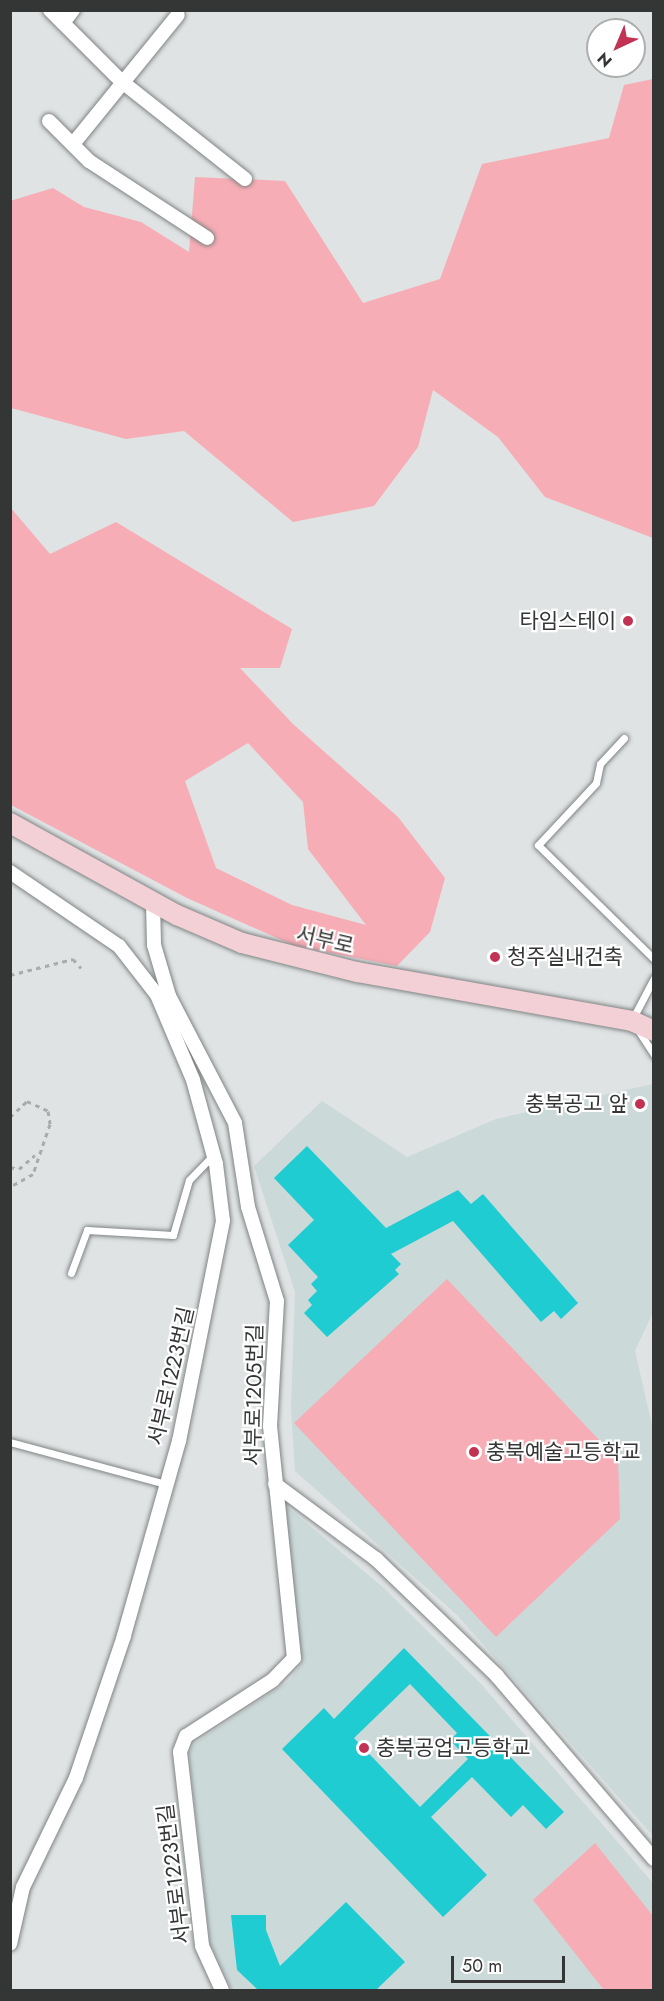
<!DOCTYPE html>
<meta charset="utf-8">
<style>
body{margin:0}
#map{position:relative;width:664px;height:2001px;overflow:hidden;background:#dfe3e3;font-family:Jost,"Noto Sans KR",sans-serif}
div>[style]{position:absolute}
.built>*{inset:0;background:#cbd9d9}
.green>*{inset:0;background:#f7adb5}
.building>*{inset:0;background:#1eccd1}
.path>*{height:3px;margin-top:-1.5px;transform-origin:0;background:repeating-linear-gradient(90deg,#a9acac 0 4.5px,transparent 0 9px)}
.roads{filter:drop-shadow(0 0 2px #808484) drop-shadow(0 0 2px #808484)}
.service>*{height:7px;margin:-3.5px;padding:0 3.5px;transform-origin:3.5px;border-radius:3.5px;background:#fff}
.minor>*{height:14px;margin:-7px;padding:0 7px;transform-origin:7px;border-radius:7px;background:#fff}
.secondary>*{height:20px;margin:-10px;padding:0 10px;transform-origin:10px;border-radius:10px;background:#f3d0d5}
.dots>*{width:16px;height:16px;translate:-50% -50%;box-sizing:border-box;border:3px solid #fff;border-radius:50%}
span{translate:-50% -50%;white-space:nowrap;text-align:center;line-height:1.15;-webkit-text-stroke:4.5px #fff;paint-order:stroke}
.poi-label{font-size:21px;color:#343535}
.right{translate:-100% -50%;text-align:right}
.left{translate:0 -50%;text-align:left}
.street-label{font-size:21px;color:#343535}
.frame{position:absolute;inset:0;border:12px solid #343535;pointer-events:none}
.north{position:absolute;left:586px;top:18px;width:60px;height:60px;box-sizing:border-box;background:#fff;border:2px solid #aeaeae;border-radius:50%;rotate:224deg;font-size:16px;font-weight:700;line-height:24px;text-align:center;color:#343535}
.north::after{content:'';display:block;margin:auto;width:21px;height:27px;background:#c23253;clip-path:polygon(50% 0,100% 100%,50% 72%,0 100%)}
.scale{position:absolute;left:451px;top:1956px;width:114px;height:27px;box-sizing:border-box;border:3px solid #343535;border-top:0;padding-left:8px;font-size:18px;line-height:21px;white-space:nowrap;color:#343535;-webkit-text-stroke:4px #fff;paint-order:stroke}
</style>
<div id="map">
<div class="built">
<div style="clip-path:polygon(653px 1084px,653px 1312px,635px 1351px,654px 1434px,653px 1836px,457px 1615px,295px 1471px,291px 1409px,295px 1292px,254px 1166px,322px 1101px,407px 1157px,496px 1119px)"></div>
<div style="clip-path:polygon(285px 1505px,384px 1588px,481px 1684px,653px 1883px,653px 1990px,232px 1990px,210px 1943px,189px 1753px,195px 1743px,290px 1680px,302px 1662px)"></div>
</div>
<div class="green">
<div style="clip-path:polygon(653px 79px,653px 538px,545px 497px,498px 437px,433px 390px,418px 447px,374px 506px,293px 522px,184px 431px,126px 439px,11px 408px,10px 201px,53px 188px,84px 207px,141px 222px,189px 252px,195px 177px,285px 181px,363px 303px,440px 279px,482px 164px,609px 138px,624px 85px)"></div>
<div style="clip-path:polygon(evenodd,10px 507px,50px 554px,116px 522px,292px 629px,280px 668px,240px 668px,293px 724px,398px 817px,445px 878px,430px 932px,397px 966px,295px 946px,187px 898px,11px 805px,10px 507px,248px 743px,303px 802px,308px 849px,366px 925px,292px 905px,216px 868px,185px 781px,248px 743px)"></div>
<div style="clip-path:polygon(447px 1279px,618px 1460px,620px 1519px,496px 1637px,294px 1423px)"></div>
<div style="clip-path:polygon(595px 1843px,653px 1916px,653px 1990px,604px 1990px,533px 1900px)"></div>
</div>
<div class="building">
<div style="clip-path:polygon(307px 1146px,386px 1228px,458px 1190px,471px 1204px,483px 1194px,578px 1303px,561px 1319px,554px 1311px,541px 1322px,453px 1221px,391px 1254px,401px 1264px,395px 1270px,399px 1274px,327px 1337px,304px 1313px,312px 1305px,308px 1300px,317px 1291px,311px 1284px,318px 1277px,288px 1245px,314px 1220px,274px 1178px)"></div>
<div style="clip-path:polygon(evenodd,404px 1648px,564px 1812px,546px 1829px,523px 1805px,511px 1817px,472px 1777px,431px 1817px,487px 1875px,443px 1917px,282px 1749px,324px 1708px,334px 1719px,404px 1648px,410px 1684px,457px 1733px,450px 1740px,468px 1759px,420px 1807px,354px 1738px,410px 1684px)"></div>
<div style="clip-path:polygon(346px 1902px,405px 1962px,376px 1990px,258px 1990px,237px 1970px,231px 1915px,266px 1915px,266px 1930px,280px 1966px)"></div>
</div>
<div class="path">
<div style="left:10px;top:975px;width:65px;rotate:-14.3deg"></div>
<div style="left:73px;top:959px;width:12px;rotate:48deg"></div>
<div style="left:10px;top:1117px;width:23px;rotate:-43deg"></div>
<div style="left:27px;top:1101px;width:23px;rotate:25deg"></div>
<div style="left:48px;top:1111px;width:13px;rotate:81deg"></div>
<div style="left:50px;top:1124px;width:53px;rotate:108.8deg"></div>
<div style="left:33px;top:1174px;width:26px;rotate:151deg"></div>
<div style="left:10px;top:1167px;width:9px;rotate:13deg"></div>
<div style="left:19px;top:1169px;width:21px;rotate:-41deg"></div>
</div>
<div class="roads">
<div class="service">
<div style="left:624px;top:738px;width:35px;rotate:133deg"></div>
<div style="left:600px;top:764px;width:19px;rotate:102deg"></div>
<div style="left:596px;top:783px;width:85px;rotate:133.1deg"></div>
<div style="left:538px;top:845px;width:163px;rotate:44.5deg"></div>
<div style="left:633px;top:1018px;width:45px;rotate:-62.3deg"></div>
<div style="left:638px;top:1030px;width:30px;rotate:57deg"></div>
<div style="left:71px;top:1273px;width:46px;rotate:-69.6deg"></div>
<div style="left:87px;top:1230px;width:86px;rotate:3.3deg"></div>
<div style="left:173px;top:1235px;width:57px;rotate:-73.8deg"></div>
<div style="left:189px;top:1180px;width:36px;rotate:-46deg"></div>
<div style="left:10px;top:1442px;width:162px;rotate:15.1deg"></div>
</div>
<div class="minor">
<div style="left:50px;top:10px;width:18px;rotate:45deg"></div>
<div style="left:73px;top:10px;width:16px;rotate:128deg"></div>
<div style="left:63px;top:23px;width:82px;rotate:45deg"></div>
<div style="left:121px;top:81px;width:158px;rotate:38.3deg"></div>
<div style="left:49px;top:121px;width:57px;rotate:45deg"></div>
<div style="left:89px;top:161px;width:141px;rotate:33.1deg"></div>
<div style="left:73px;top:144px;width:166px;rotate:-50.9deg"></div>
<div style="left:10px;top:872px;width:132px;rotate:34.2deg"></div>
<div style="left:119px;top:946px;width:62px;rotate:52.2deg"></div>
<div style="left:157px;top:995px;width:92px;rotate:67deg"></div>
<div style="left:193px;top:1080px;width:87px;rotate:74.7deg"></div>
<div style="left:216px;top:1164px;width:57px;rotate:83deg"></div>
<div style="left:223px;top:1221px;width:224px;rotate:101.3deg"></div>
<div style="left:179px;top:1441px;width:203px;rotate:105.8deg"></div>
<div style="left:124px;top:1636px;width:150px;rotate:108.7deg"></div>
<div style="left:76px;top:1778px;width:121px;rotate:115.9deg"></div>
<div style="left:23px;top:1887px;width:58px;rotate:102.8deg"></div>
<div style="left:153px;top:903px;width:42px;rotate:88.6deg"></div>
<div style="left:154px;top:945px;width:53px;rotate:73.6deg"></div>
<div style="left:169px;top:996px;width:143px;rotate:62.5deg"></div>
<div style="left:235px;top:1123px;width:85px;rotate:81.2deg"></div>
<div style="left:248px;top:1207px;width:98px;rotate:72.9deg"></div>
<div style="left:277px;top:1301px;width:125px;rotate:93.2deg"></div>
<div style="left:270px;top:1426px;width:233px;rotate:84.1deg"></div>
<div style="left:294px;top:1658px;width:30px;rotate:134deg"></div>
<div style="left:273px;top:1680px;width:103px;rotate:147.2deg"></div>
<div style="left:186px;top:1736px;width:17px;rotate:111deg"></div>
<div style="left:180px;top:1752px;width:195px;rotate:83.5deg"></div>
<div style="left:202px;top:1946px;width:48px;rotate:65.6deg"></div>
<div style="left:275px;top:1484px;width:126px;rotate:36.6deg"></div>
<div style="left:376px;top:1559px;width:168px;rotate:44deg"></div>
<div style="left:497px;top:1676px;width:241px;rotate:49.4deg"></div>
</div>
<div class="secondary">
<div style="left:10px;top:823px;width:191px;rotate:28.9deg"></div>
<div style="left:177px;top:915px;width:71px;rotate:23.3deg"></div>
<div style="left:242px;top:943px;width:119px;rotate:14.2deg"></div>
<div style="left:357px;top:972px;width:279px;rotate:10.1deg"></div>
<div style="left:632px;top:1021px;width:24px;rotate:24deg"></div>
</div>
</div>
<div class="dots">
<div style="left:628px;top:621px;background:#c23253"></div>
<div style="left:495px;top:957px;background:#c23253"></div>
<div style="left:640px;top:1104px;background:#c23253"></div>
<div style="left:474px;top:1452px;background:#c23253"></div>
<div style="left:364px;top:1748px;background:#c23253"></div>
</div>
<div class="poi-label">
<span class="right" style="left:616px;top:621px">타임스테이</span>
<span class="left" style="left:507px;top:957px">청주실내건축</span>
<span class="right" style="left:628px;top:1104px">충북공고 앞</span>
<span class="left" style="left:486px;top:1452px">충북예술고등학교</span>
<span class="left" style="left:376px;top:1748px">충북공업고등학교</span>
</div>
<div class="street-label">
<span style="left:325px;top:940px;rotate:13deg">서부로</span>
<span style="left:171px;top:1376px;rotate:-77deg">서부로1223번길</span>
<span style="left:254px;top:1395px;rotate:-89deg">서부로1205번길</span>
<span style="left:174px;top:1874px;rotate:-97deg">서부로1223번길</span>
</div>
<div class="frame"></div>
<div class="north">N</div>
<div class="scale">50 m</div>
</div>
